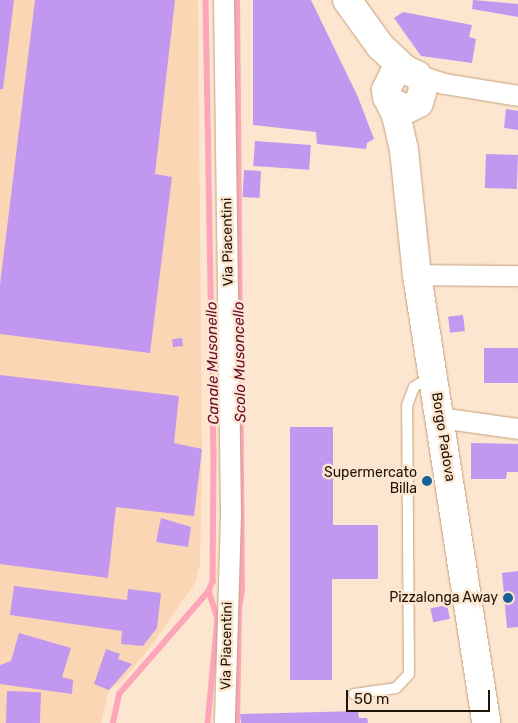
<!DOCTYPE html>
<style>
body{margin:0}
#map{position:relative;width:518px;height:723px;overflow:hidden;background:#fde6d0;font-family:Rubik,sans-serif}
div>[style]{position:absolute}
.built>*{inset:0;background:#fad6b4}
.stream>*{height:5.5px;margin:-2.75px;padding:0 2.75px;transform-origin:2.75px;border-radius:2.75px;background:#fda6b9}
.building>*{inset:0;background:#c197ef;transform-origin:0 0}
.roads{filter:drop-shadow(0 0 1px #c5a07c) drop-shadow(0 0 1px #c5a07c)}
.lane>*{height:10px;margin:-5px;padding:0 5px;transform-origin:5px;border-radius:5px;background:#fff}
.street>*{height:20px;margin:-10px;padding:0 10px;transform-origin:10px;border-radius:10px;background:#fff}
.secondary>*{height:28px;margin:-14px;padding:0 14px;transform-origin:14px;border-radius:14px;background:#fff}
.dots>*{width:14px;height:14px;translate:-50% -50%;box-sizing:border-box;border:2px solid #fde6d0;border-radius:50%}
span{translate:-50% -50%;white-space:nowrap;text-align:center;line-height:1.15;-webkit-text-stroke:5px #fde6d0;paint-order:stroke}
.street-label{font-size:14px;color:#201305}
.poi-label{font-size:14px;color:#201305}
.right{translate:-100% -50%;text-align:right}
.water-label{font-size:15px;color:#69082e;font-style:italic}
.scale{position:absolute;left:346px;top:690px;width:144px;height:22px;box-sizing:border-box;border:2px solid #201305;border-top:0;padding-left:6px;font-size:15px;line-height:18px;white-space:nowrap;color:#201305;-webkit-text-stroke:4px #fde6d0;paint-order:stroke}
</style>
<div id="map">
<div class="built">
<div style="clip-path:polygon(0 0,198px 0,202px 449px,200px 564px,195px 583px,149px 649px,119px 684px,109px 690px,101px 723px,0 723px)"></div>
</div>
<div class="stream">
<div style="left:206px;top:0;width:450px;rotate:89deg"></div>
<div style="left:214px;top:450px;width:132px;rotate:90.4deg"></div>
<div style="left:213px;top:582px;width:10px;rotate:114deg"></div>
<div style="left:209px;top:591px;width:28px;rotate:72deg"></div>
<div style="left:218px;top:618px;width:105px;rotate:95.4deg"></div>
<div style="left:113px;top:723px;width:30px;rotate:-78deg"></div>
<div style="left:119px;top:694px;width:137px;rotate:-48.9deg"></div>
<div style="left:237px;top:723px;width:115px;rotate:-89deg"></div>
<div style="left:239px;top:608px;width:17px;rotate:-80deg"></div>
<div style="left:242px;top:591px;width:591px;rotate:-90.48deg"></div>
</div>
<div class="building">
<div style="clip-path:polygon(0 0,14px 0,3px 89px,0 89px)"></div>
<div style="clip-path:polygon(35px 0,175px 0,155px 174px,172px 177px,150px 353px,0 334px,0 285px)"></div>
<div style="clip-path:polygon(253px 0,311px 0,358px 97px,374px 139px,367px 143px,366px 149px,317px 144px,316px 132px,253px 125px)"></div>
<div style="clip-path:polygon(473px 0,518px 4px,518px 17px,472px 9px)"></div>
<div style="clip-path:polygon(403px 12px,472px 25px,469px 37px,476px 39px,472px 63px,421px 56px,394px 18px)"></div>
<div style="clip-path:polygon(506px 109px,518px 111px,518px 130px,504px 128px)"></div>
<div style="left:255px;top:141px;width:56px;height:25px;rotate:4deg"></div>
<div style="left:486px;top:154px;width:32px;height:34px;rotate:2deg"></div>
<div style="left:244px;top:170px;width:17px;height:27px;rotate:3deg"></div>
<div style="left:463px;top:315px;width:16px;height:15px;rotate:83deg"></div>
<div style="left:182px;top:338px;width:8px;height:10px;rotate:83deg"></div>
<div style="left:484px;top:348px;width:34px;height:35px"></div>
<div style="clip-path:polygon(0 375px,179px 396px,174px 443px,202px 449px,194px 516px,116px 507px,108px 578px,0 564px)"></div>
<div style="clip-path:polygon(290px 427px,333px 427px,333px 525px,378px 525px,378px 579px,332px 579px,332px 680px,290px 680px)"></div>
<div style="clip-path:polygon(471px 443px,518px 444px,518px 472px,507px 472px,506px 479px,471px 479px)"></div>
<div style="clip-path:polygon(161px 518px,191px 527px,188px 547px,156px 542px)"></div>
<div style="clip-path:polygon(518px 571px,518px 627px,507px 628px,502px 573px)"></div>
<div style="clip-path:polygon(14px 586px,127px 600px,128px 589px,161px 593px,157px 628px,143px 646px,121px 644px,122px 631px,10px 615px)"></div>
<div style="left:447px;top:605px;width:14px;height:17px;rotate:78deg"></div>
<div style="clip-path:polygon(19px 633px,71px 648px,62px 677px,73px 680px,72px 694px,0 684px,0 665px,11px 661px)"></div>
<div style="clip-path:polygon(106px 649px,120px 654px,118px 659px,132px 664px,109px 690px,94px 684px)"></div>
<div style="left:7px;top:691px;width:34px;height:32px;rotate:2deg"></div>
<div style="clip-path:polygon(358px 711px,359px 718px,367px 718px,368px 723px,241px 723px,240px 714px)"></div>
</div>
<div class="roads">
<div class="lane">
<div style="left:354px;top:694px;width:42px;rotate:-8.1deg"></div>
<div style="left:396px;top:688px;width:19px;rotate:-47deg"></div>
<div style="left:409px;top:674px;width:268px;rotate:-90.4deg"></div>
<div style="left:407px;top:406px;width:20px;rotate:-70deg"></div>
<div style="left:414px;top:387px;width:19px;rotate:-32deg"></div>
</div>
<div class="street">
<div style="left:224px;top:0;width:516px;rotate:89.22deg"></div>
<div style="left:231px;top:516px;width:207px;rotate:91.7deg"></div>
<div style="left:417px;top:75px;width:29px;rotate:18deg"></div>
<div style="left:445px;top:84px;width:74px;rotate:9.3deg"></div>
<div style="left:417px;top:275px;width:101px;rotate:0.6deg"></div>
<div style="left:440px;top:418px;width:79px;rotate:8deg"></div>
</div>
<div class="secondary">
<div style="left:347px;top:0;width:57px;rotate:54.3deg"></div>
<div style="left:380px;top:46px;width:35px;rotate:43deg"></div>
<div style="left:390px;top:102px;width:18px;rotate:22deg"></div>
<div style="left:407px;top:109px;width:13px;rotate:-27deg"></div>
<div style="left:419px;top:103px;width:19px;rotate:-74deg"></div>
<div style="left:424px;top:85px;width:12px;rotate:-125deg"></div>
<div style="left:417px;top:75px;width:12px;rotate:-156deg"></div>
<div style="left:406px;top:70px;width:13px;rotate:162deg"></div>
<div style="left:394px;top:74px;width:18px;rotate:117deg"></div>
<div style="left:386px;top:90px;width:7px;rotate:82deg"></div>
<div style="left:387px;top:97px;width:20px;rotate:63deg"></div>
<div style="left:396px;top:115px;width:36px;rotate:77deg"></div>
<div style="left:404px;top:150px;width:126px;rotate:84.1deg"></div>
<div style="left:417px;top:275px;width:453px;rotate:81.2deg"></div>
</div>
</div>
<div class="dots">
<div style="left:427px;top:481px;background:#196195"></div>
<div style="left:508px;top:598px;background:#196195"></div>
</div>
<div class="street-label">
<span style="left:228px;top:242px;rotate:-91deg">Via Piacentini</span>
<span style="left:443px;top:437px;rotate:81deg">Borgo Padova</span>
<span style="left:227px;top:646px;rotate:-89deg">Via Piacentini</span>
</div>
<div class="poi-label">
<span class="right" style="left:417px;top:481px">Supermercato<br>Billa</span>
<span class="right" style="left:498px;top:598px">Pizzalonga Away</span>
</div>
<div class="water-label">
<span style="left:240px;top:362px;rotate:-91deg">Scolo Musoncello</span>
<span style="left:213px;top:363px;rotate:-91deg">Canale Musonello</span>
</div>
<div class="scale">50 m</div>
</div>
